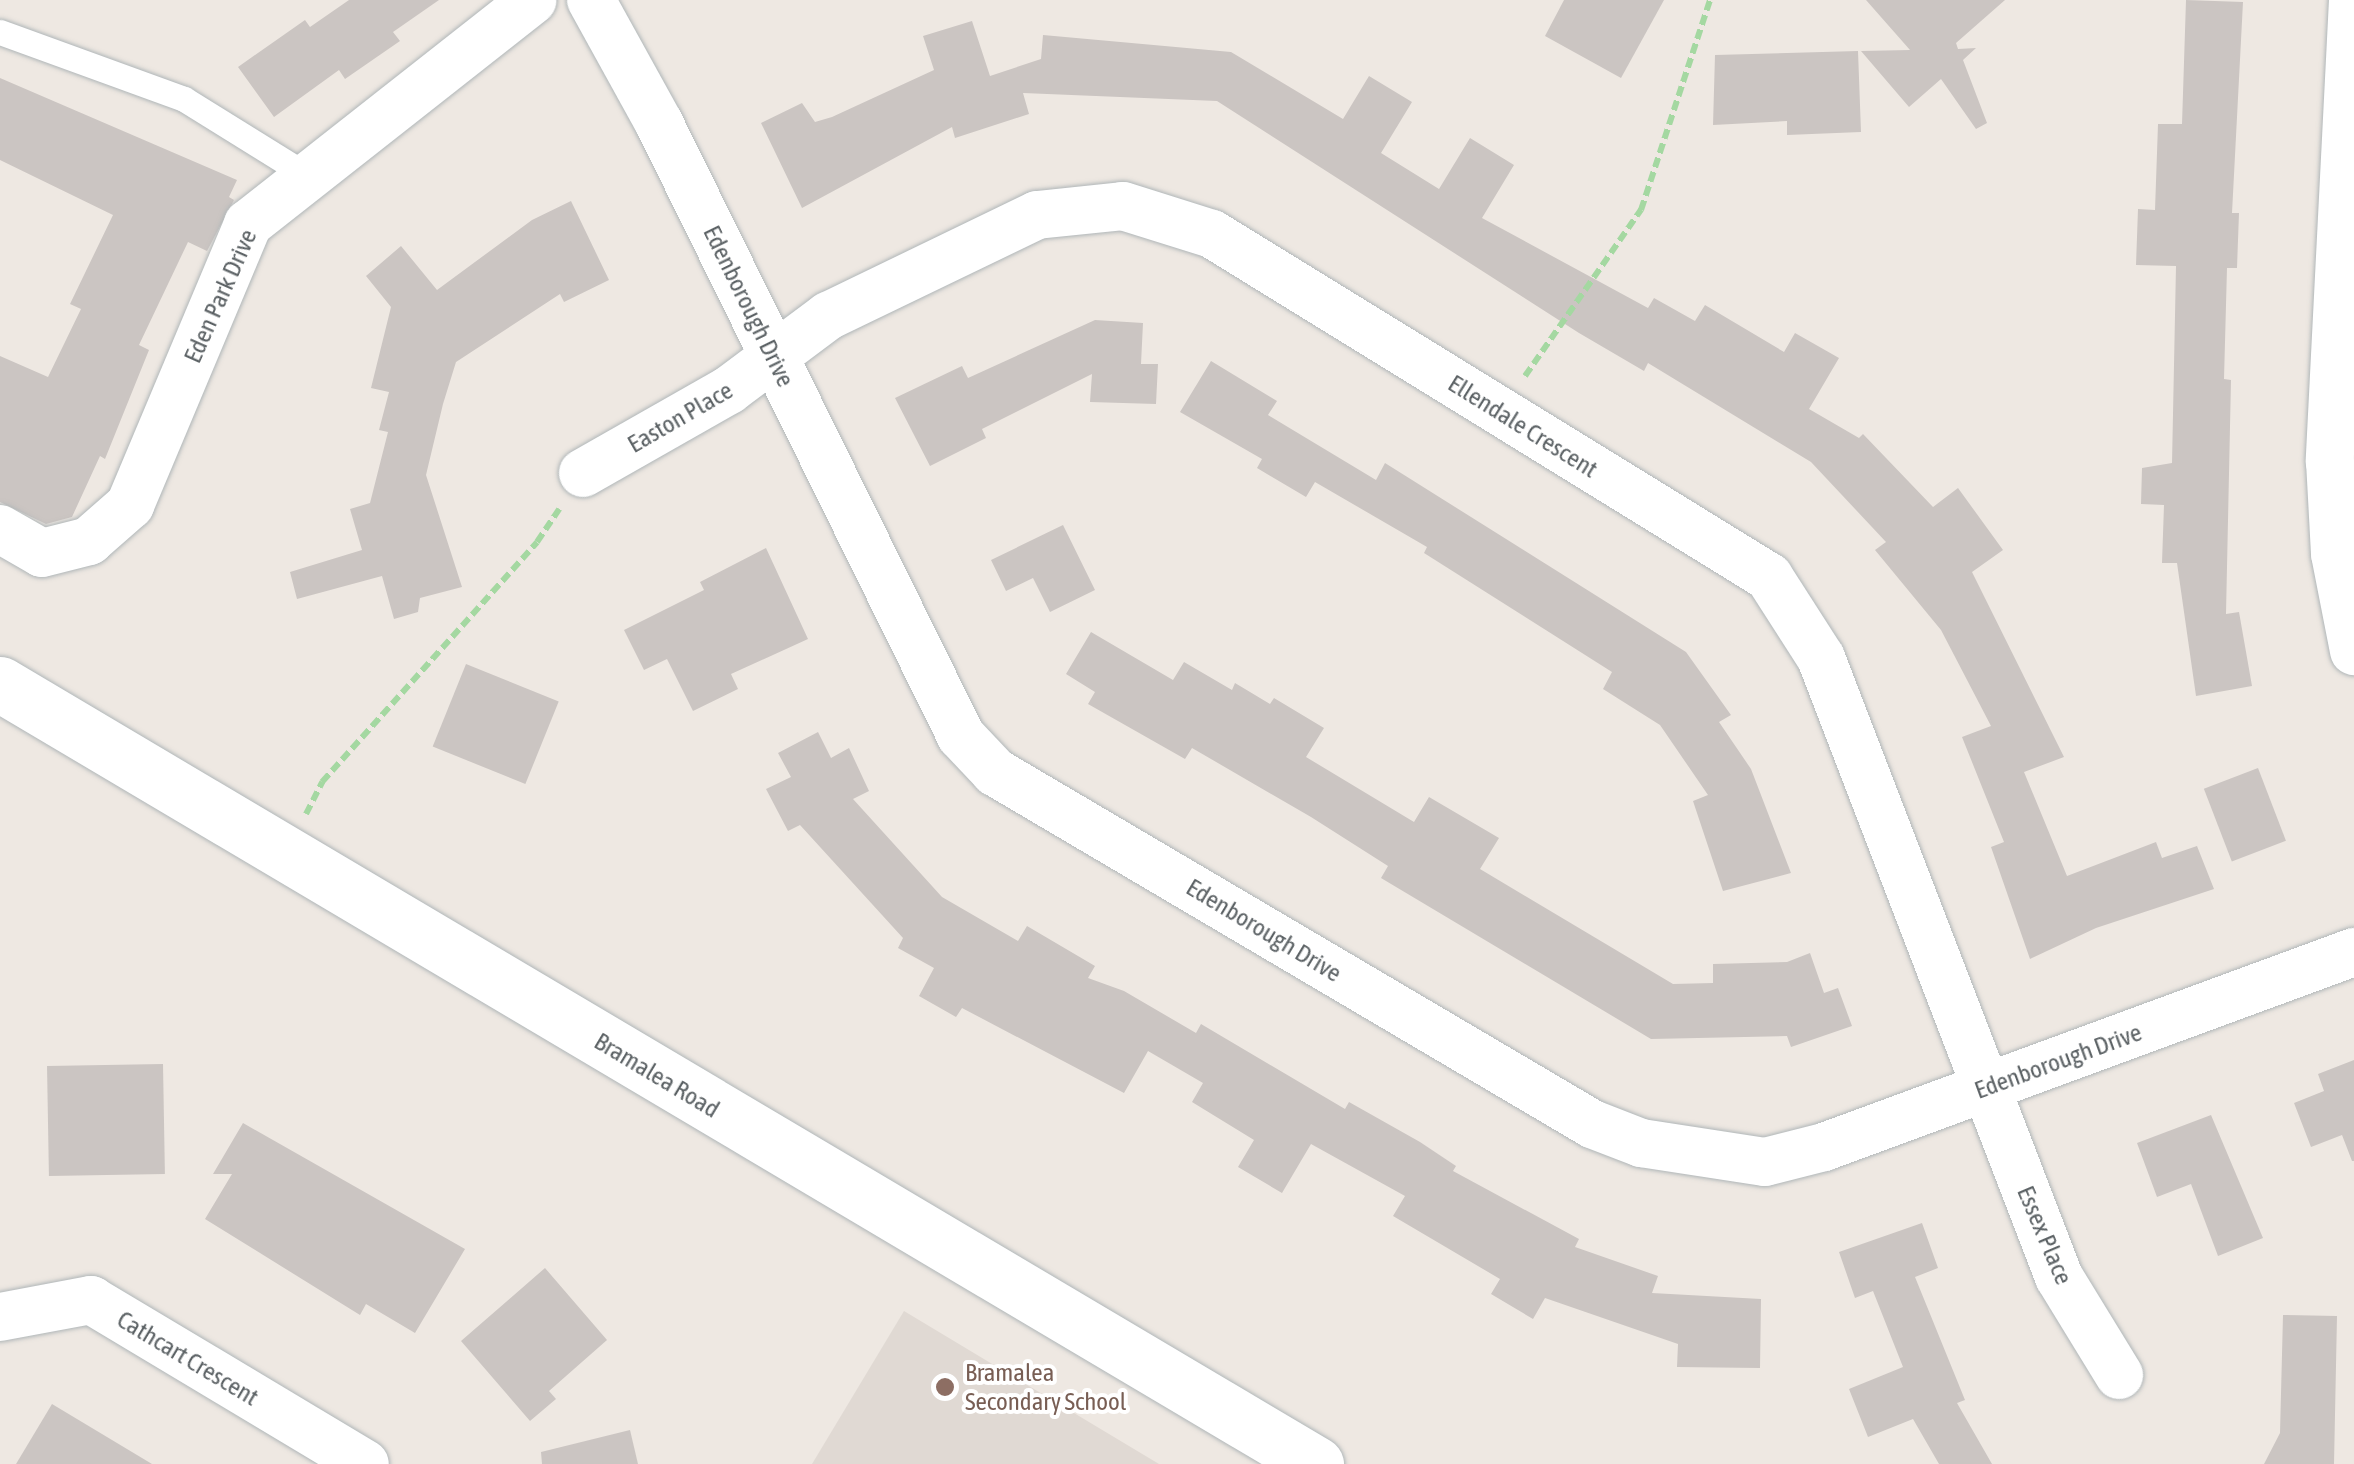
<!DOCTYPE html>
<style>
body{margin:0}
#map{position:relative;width:2354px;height:1464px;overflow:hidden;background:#eee8e2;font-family:"Asap Condensed",sans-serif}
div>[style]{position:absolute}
.education>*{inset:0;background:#e0d9d3}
.building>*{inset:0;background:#cbc5c2;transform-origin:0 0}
.path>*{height:6px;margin-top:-3px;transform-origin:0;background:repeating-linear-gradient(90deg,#a4d8a1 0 10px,transparent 0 15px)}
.roads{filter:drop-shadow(0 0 2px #b0b6b8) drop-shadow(0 0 2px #b0b6b8)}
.lane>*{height:25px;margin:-12.5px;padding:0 12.5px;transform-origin:12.5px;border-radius:12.5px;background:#fff}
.street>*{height:48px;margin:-24px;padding:0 24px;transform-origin:24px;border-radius:24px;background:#fff}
.secondary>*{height:55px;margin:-27.5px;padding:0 27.5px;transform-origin:27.5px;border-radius:27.5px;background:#fff}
.dots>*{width:28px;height:28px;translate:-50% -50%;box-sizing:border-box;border:5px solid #fff;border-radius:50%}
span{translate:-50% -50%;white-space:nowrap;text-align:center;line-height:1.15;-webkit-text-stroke:8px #fff;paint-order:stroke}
.street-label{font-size:25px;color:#5b6164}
.education-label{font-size:25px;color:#785e54}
.left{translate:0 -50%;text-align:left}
</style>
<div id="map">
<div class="education">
<div style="clip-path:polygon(904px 1311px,1159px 1464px,812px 1464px)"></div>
</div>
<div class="building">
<div style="clip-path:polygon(349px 0,439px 0,393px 32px,400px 41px,345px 79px,339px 70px,274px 117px,238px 67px,305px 20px,310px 27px)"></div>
<div style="clip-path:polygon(1564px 0,1664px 0,1621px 78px,1545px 36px)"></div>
<div style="clip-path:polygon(1866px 0,2005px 0,1956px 43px,1958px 49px,1976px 48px,1963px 60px,1987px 123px,1976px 129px,1941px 79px,1909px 107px,1861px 51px,1910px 50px)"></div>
<div style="clip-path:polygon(2186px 0,2243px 2px,2232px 213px,2239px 213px,2237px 268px,2227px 268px,2224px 379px,2231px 380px,2226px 614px,2239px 612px,2252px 686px,2196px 696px,2177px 563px,2162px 563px,2164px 505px,2141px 504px,2142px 468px,2172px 463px,2176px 266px,2136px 265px,2138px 209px,2155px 210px,2158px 124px,2182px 124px)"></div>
<div style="clip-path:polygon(972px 21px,990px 76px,1041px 59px,1043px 35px,1231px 52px,1343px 119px,1369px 76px,1412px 102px,1381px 153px,1439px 189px,1470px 138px,1514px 165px,1482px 218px,1648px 308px,1654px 298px,1695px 321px,1705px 305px,1784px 352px,1795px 333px,1839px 358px,1809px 409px,1859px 438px,1863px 434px,1933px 507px,1958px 488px,2003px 550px,1972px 572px,2064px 757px,2024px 772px,2067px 876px,2156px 842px,2162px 858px,2197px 846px,2214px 889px,2096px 928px,2030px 959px,1991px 847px,2004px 842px,1962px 737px,1991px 726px,1941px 630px,1875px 550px,1886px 542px,1811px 462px,1648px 363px,1644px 371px,1579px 333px,1217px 101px,1023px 93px,1029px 114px,955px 138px,952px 127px,802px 208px,761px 123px,802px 103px,815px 122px,832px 117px,934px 70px,923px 36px)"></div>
<div style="clip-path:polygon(1858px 51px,1861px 132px,1787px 135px,1787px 121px,1713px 125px,1715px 55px)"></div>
<div style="clip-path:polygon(0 78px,237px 180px,229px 197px,234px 200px,207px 251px,188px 242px,139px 345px,149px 350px,105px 459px,100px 456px,72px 517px,46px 524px,0 502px,0 356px,48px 377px,81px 309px,70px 304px,113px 215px,0 160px)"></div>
<div style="clip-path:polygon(571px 201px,609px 280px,564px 302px,560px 294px,456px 362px,443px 404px,426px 475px,462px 587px,420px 598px,418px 612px,394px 619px,382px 576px,297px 599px,290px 572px,362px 550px,350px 509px,370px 503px,388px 432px,379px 430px,389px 392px,371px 388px,391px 307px,366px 276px,401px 246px,437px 290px,532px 220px)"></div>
<div style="clip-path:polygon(1095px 320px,1143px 323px,1141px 364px,1158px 364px,1156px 404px,1090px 402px,1092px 374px,982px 429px,986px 438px,930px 466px,895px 398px,962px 366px,968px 378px)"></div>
<div style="clip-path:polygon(1211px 361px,1277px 401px,1268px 415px,1376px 480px,1385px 463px,1686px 652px,1731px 715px,1719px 722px,1751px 769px,1791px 873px,1723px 891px,1693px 801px,1708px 795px,1660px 725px,1603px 689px,1612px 672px,1424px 553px,1427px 547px,1315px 482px,1306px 497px,1257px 468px,1262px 459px,1180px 412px)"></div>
<div style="clip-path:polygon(1063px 525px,1095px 590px,1050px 612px,1033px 578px,1006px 591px,991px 560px)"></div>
<div style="clip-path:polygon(766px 548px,808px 639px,731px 674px,738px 689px,693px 711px,667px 659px,644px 670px,624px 630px,704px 590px,700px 582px)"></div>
<div style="clip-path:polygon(1091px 632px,1173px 680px,1184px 662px,1232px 690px,1235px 683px,1270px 704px,1274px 698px,1324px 728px,1306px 757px,1414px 822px,1429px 797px,1499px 838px,1480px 869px,1673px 984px,1713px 983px,1713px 964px,1787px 962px,1810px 953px,1824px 993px,1838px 988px,1852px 1026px,1791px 1047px,1787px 1036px,1651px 1039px,1381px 878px,1388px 866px,1311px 817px,1192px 748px,1185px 759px,1088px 704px,1095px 692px,1066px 674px)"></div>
<div style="left:466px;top:664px;width:100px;height:89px;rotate:22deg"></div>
<div style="clip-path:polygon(818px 732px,831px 758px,849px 748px,869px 791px,853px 799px,942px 897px,1018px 941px,1027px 926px,1095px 966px,1088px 978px,1124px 991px,1196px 1033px,1201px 1024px,1345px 1109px,1349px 1102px,1420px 1142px,1456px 1166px,1453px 1171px,1579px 1239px,1575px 1247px,1658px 1276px,1652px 1293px,1761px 1299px,1760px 1368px,1677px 1367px,1678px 1344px,1545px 1298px,1533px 1319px,1491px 1294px,1500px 1279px,1393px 1216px,1405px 1196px,1311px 1144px,1282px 1193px,1238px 1167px,1254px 1140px,1192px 1102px,1203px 1083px,1148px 1051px,1124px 1093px,962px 1008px,956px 1017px,919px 996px,934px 968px,898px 948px,903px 938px,800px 825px,788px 831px,766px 789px,791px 777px,778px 753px)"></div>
<div style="left:2258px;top:768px;width:78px;height:58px;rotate:69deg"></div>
<div style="clip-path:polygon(2354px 1060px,2354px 1161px,2352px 1161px,2342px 1135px,2311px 1147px,2294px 1103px,2324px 1091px,2318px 1074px)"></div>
<div style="left:163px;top:1064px;width:110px;height:116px;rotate:89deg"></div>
<div style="clip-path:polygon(2211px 1115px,2263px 1238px,2218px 1256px,2191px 1184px,2157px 1197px,2137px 1143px)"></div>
<div style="clip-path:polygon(243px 1123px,465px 1249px,415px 1333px,366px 1304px,360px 1315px,205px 1219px,232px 1174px,213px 1174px)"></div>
<div style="clip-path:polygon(1922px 1223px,1938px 1268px,1915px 1277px,1965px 1400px,1957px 1403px,1992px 1464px,1939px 1464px,1913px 1419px,1868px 1437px,1849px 1389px,1903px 1367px,1873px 1291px,1855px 1298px,1839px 1252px)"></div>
<div style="clip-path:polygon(545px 1268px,607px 1340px,549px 1391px,556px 1399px,530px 1421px,461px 1341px)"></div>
<div style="clip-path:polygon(2283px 1315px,2337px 1316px,2334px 1464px,2264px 1464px,2280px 1433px)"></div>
<div style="clip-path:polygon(52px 1404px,152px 1464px,16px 1464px)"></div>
<div style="clip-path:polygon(630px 1430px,638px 1464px,542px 1464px,541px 1452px)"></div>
</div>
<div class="path">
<div style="left:1525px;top:376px;width:203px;rotate:-55.1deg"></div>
<div style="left:1641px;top:210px;width:221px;rotate:-71.8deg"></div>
<div style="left:306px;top:814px;width:36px;rotate:-63deg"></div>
<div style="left:322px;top:782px;width:322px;rotate:-48.1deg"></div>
<div style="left:537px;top:542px;width:40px;rotate:-56deg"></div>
</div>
<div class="roads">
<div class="lane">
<div style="left:0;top:32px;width:196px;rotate:20deg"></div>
<div style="left:184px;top:99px;width:146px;rotate:31.8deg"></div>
</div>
<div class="street">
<div style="left:591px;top:0;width:141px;rotate:61.1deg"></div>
<div style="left:659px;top:123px;width:683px;rotate:63.77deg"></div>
<div style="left:961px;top:736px;width:50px;rotate:46.6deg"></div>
<div style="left:995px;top:772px;width:693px;rotate:30.52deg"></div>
<div style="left:1592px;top:1124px;width:53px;rotate:21.2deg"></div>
<div style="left:1641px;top:1143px;width:125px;rotate:8.7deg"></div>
<div style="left:1765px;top:1162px;width:61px;rotate:-14.3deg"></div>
<div style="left:1824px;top:1147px;width:565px;rotate:-20.2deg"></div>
<div style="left:2353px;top:0;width:462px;rotate:92.9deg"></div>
<div style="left:2330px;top:461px;width:93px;rotate:86.9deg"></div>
<div style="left:2335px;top:554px;width:99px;rotate:78.9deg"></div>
<div style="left:583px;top:473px;width:168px;rotate:-29.6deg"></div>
<div style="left:729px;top:390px;width:124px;rotate:-36.8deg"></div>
<div style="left:828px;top:316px;width:232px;rotate:-25.8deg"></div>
<div style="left:1037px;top:215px;width:86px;rotate:-6deg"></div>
<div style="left:1123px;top:206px;width:93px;rotate:17.5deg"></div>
<div style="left:1212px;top:234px;width:654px;rotate:31.62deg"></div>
<div style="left:1769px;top:577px;width:96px;rotate:57.3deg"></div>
<div style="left:1821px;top:658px;width:663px;rotate:68.97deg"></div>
<div style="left:2059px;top:1277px;width:115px;rotate:58.5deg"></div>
<div style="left:0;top:529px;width:48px;rotate:29.7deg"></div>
<div style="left:42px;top:553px;width:49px;rotate:-14.3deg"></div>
<div style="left:89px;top:541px;width:55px;rotate:-41.3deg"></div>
<div style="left:130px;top:505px;width:305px;rotate:-67.2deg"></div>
<div style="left:248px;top:224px;width:362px;rotate:-38.2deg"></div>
<div style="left:0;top:1317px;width:93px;rotate:-10.6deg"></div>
<div style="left:91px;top:1300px;width:319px;rotate:30.9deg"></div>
</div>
<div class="secondary">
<div style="left:0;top:684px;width:1530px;rotate:30.66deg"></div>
</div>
</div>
<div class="dots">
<div style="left:945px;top:1387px;background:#8d6e63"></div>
</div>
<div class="street-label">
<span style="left:220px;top:296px;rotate:-66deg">Eden Park Drive</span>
<span style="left:749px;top:306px;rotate:64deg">Edenborough Drive</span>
<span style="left:680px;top:417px;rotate:-30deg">Easton Place</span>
<span style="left:1523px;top:426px;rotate:32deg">Ellendale Crescent</span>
<span style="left:1264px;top:930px;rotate:31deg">Edenborough Drive</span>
<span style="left:2058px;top:1061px;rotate:-20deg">Edenborough Drive</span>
<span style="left:657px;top:1075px;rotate:31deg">Bramalea Road</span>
<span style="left:2045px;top:1235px;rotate:67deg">Essex Place</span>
<span style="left:188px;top:1358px;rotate:31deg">Cathcart Crescent</span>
</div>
<div class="education-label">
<span class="left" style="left:965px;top:1387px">Bramalea<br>Secondary School</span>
</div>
</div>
